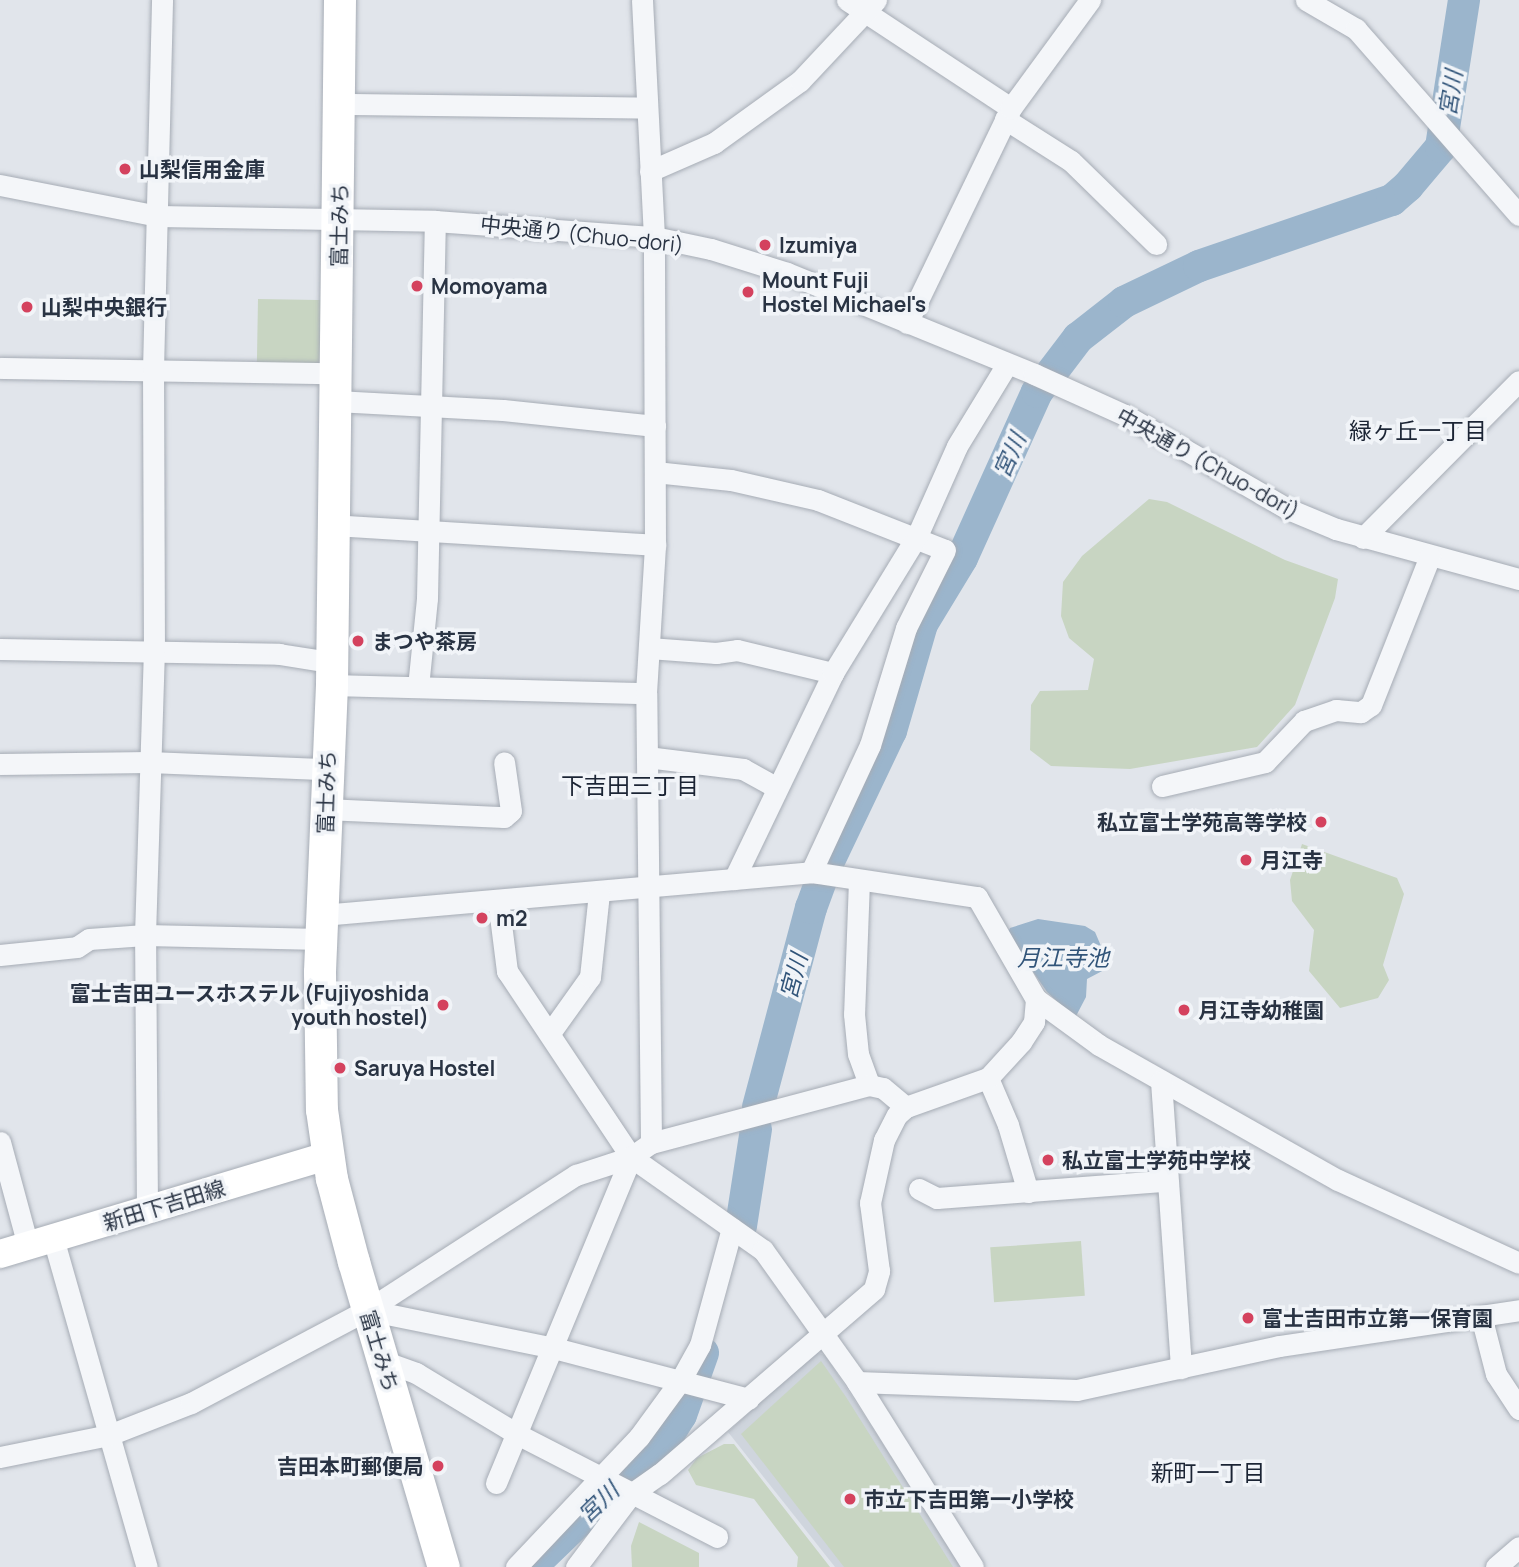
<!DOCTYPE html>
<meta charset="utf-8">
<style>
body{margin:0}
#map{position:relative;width:1519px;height:1567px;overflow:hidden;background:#e1e5eb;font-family:Manrope,"Noto Sans JP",sans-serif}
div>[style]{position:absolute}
.built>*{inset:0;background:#cfd5dd}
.green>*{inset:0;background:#c8d5c2;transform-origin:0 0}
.water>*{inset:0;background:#9bb5cc}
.river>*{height:32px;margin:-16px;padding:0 16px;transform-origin:16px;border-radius:16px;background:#9bb5cc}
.roads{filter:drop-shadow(0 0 2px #a6acb5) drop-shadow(0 0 2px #a6acb5)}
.minor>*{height:21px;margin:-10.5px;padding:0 10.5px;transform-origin:10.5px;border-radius:10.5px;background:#f4f6f9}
.major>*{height:28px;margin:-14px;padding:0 14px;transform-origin:14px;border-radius:14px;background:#fff}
.highway>*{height:32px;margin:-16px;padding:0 16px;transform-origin:16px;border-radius:16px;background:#fff}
.dots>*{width:19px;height:19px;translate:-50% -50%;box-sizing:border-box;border:4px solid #f1f4f8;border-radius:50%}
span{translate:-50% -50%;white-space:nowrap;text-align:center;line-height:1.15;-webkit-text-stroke:7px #f1f4f8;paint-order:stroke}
.poi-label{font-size:21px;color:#293343;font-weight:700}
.left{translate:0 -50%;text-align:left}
.right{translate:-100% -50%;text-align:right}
.street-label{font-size:21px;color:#293343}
.water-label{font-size:23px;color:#315479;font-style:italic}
.neighbourhood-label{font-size:23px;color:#1b2434}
</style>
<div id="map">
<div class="built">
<div style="clip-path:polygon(815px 1352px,825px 1355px,963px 1567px,835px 1567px,728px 1432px)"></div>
</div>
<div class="green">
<div style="left:258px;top:299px;width:75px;height:64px;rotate:1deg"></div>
<div style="clip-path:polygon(1149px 499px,1167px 502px,1285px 560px,1338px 579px,1335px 598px,1295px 705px,1257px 747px,1130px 769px,1051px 766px,1030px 750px,1031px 705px,1040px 691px,1088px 690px,1094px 659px,1069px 638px,1061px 616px,1063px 582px,1082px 556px)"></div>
<div style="clip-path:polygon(1302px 844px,1397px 878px,1404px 894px,1383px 965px,1389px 980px,1378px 998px,1340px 1008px,1309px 971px,1314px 930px,1292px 901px,1290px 880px)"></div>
<div style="left:1081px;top:1241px;width:55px;height:91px;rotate:86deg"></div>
<div style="clip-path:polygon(821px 1361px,846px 1397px,953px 1567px,844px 1567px,741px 1434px)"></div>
<div style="clip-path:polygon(724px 1444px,734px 1444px,830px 1567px,797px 1567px,798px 1557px,754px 1499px,696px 1485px,688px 1470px,697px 1458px)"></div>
<div style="clip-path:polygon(639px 1522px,699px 1553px,699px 1567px,632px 1567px,631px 1546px)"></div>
</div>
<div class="water">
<div style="clip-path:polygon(1038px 919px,1085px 926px,1095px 932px,1107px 960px,1106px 969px,1087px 979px,1086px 997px,1075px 1018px,1047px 992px,1007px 934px,1010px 928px)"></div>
</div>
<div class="river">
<div style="left:758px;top:1107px;width:206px;rotate:-75.1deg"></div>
<div style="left:811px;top:908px;width:44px;rotate:-69.9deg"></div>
<div style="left:826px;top:867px;width:151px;rotate:-64.5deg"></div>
<div style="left:891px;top:731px;width:111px;rotate:-73.8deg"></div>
<div style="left:922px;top:624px;width:77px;rotate:-58.8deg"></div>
<div style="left:962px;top:558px;width:182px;rotate:-65.7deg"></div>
<div style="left:1037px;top:392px;width:68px;rotate:-52.8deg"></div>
<div style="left:1078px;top:338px;width:58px;rotate:-38deg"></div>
<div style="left:1124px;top:302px;width:83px;rotate:-25.6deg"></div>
<div style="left:1199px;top:266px;width:204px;rotate:-18.9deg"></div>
<div style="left:1392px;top:200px;width:21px;rotate:-41deg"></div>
<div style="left:1408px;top:186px;width:51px;rotate:-49.8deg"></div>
<div style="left:1441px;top:147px;width:149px;rotate:-81.1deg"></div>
<div style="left:741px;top:1226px;width:98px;rotate:-81.2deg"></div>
<div style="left:531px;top:1567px;width:192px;rotate:-43.9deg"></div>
<div style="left:669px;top:1434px;width:22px;rotate:-58deg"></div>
<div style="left:681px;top:1415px;width:66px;rotate:-70.5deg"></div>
</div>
<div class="roads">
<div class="minor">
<div style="left:847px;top:0;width:196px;rotate:33.4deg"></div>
<div style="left:1306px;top:0;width:58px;rotate:30.1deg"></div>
<div style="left:1356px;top:29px;width:247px;rotate:48.8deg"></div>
<div style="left:341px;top:104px;width:306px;rotate:0.7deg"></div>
<div style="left:1005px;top:119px;width:78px;rotate:32.5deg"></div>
<div style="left:1071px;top:161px;width:119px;rotate:44.3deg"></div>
<div style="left:650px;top:171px;width:70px;rotate:-23.6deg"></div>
<div style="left:714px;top:143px;width:106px;rotate:-35.8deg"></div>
<div style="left:800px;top:81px;width:111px;rotate:-46.8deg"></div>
<div style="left:0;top:185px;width:161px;rotate:11.1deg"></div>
<div style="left:158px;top:216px;width:277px;rotate:1deg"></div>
<div style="left:435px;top:221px;width:220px;rotate:4.2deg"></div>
<div style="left:654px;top:237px;width:58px;rotate:11.9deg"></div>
<div style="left:711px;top:249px;width:80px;rotate:17.5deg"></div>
<div style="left:787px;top:273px;width:267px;rotate:22.2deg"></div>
<div style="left:1034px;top:374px;width:100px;rotate:24.3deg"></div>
<div style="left:1125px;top:415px;width:188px;rotate:30deg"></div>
<div style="left:1288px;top:509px;width:52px;rotate:22.6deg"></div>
<div style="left:1336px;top:529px;width:190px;rotate:15.3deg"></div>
<div style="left:907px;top:323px;width:239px;rotate:-64.2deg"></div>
<div style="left:1011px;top:108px;width:134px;rotate:-53.8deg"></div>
<div style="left:0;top:368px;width:336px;rotate:0.9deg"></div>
<div style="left:336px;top:401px;width:167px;rotate:3.1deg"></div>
<div style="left:503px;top:410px;width:153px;rotate:6deg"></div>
<div style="left:655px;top:472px;width:76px;rotate:6deg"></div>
<div style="left:731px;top:480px;width:89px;rotate:12.9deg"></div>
<div style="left:818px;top:500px;width:136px;rotate:21.5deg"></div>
<div style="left:945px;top:550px;width:87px;rotate:116.6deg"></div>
<div style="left:906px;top:628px;width:122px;rotate:107.1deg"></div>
<div style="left:870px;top:745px;width:140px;rotate:114.9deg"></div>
<div style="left:332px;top:525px;width:324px;rotate:3.5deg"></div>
<div style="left:1363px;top:538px;width:221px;rotate:-45.2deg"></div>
<div style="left:649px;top:648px;width:67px;rotate:4.3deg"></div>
<div style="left:716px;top:653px;width:21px;rotate:-8deg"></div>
<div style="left:737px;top:650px;width:99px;rotate:13.5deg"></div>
<div style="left:0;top:649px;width:279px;rotate:1deg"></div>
<div style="left:279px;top:654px;width:52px;rotate:8.9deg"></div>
<div style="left:332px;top:685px;width:314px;rotate:1.5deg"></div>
<div style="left:418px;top:687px;width:89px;rotate:-84.2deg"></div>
<div style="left:427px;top:598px;width:377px;rotate:-88.8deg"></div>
<div style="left:647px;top:757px;width:97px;rotate:7.1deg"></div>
<div style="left:743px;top:769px;width:39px;rotate:29deg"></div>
<div style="left:0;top:764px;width:149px;rotate:-0.8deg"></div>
<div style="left:149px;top:762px;width:178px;rotate:2.3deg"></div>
<div style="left:1162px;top:786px;width:106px;rotate:-13.1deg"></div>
<div style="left:1265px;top:762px;width:57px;rotate:-46.4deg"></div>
<div style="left:1304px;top:721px;width:34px;rotate:-19deg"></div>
<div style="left:1336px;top:710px;width:25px;rotate:5deg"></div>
<div style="left:1361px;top:712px;width:12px;rotate:-35deg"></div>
<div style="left:1371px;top:705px;width:160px;rotate:-68.4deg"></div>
<div style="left:325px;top:809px;width:179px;rotate:2.6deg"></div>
<div style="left:504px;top:817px;width:9px;rotate:-41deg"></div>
<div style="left:511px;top:811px;width:49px;rotate:-98.1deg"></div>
<div style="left:734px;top:879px;width:229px;rotate:-64.3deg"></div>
<div style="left:833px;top:673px;width:161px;rotate:-58.5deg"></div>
<div style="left:917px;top:536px;width:98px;rotate:-66deg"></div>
<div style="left:957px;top:446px;width:96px;rotate:-58.6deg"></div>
<div style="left:859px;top:880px;width:134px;rotate:92.1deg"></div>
<div style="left:854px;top:1014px;width:40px;rotate:84.3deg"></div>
<div style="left:858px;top:1054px;width:33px;rotate:70deg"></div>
<div style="left:498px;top:900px;width:72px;rotate:82.8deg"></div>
<div style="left:507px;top:971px;width:224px;rotate:56.3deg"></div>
<div style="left:631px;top:1157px;width:161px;rotate:35.2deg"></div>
<div style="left:763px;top:1250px;width:162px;rotate:54.5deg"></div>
<div style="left:857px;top:1382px;width:218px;rotate:57.9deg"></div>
<div style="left:322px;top:915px;width:491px;rotate:-5deg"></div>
<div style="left:811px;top:872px;width:168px;rotate:8.6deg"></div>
<div style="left:977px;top:897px;width:118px;rotate:60deg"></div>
<div style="left:1036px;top:999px;width:78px;rotate:36.1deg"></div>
<div style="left:1099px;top:1045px;width:274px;rotate:29.5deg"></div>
<div style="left:1338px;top:1180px;width:199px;rotate:24.6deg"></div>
<div style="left:0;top:955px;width:77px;rotate:-5.9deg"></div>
<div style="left:77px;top:947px;width:14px;rotate:-34deg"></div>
<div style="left:89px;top:939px;width:56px;rotate:-4.1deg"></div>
<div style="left:145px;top:935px;width:176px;rotate:1.3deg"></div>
<div style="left:550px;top:1033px;width:69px;rotate:-54.5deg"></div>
<div style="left:590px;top:977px;width:84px;rotate:-83.9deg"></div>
<div style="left:988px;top:1078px;width:51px;rotate:66.9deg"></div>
<div style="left:1008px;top:1125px;width:70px;rotate:73.4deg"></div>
<div style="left:1161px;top:1081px;width:288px;rotate:86deg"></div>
<div style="left:0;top:1142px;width:108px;rotate:74.9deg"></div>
<div style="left:651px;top:1143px;width:226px;rotate:-14.9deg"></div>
<div style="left:869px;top:1085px;width:14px;rotate:12deg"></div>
<div style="left:883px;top:1088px;width:30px;rotate:40deg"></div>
<div style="left:919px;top:1189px;width:20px;rotate:27deg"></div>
<div style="left:937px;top:1198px;width:229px;rotate:-4.3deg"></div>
<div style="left:147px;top:1210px;width:275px;rotate:-90.4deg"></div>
<div style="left:145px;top:935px;width:282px;rotate:-88.2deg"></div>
<div style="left:154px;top:653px;width:283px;rotate:-90.2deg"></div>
<div style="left:153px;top:370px;width:370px;rotate:-88.6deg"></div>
<div style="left:53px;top:1238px;width:342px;rotate:74.1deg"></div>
<div style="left:367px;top:1310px;width:191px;rotate:11.5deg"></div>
<div style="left:554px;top:1348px;width:201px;rotate:14.7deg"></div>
<div style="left:1481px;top:1316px;width:60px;rotate:75.5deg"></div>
<div style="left:1496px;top:1374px;width:42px;rotate:56.7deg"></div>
<div style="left:383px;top:1361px;width:35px;rotate:20deg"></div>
<div style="left:416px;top:1373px;width:118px;rotate:31.1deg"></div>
<div style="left:517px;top:1434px;width:225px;rotate:27.2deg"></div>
<div style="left:857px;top:1382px;width:220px;rotate:2.1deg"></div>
<div style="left:1077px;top:1390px;width:207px;rotate:-12.3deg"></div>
<div style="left:1279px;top:1346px;width:243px;rotate:-8.5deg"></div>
<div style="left:0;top:1457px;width:111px;rotate:-11.4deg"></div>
<div style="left:109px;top:1435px;width:88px;rotate:-21.3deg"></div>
<div style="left:191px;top:1403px;width:199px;rotate:-27.9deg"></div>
<div style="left:367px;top:1310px;width:249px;rotate:-32.9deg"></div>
<div style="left:576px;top:1175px;width:58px;rotate:-18.1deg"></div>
<div style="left:631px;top:1157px;width:24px;rotate:-35deg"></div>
<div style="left:651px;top:1143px;width:450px;rotate:-90.6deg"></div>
<div style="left:646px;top:693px;width:148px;rotate:-86.5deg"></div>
<div style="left:655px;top:545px;width:308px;rotate:-90.2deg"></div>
<div style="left:654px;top:237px;width:237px;rotate:-92.9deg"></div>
<div style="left:496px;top:1483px;width:353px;rotate:-67.5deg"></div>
<div style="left:516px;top:1567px;width:179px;rotate:-46.6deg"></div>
<div style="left:639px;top:1437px;width:69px;rotate:-53.8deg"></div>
<div style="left:680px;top:1381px;width:41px;rotate:-60.9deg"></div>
<div style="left:700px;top:1345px;width:121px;rotate:-74.7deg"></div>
<div style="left:576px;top:1567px;width:91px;rotate:-53deg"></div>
<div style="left:631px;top:1494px;width:35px;rotate:-35deg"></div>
<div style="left:660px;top:1474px;width:283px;rotate:-40.8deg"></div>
<div style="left:874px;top:1289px;width:19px;rotate:-74deg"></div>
<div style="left:879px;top:1271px;width:69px;rotate:-97.5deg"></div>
<div style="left:870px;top:1203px;width:65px;rotate:-77.5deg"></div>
<div style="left:884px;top:1140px;width:28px;rotate:-63deg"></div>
<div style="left:897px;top:1115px;width:12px;rotate:-42deg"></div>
<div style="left:906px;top:1107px;width:87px;rotate:-19.5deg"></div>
<div style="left:988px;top:1078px;width:49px;rotate:-47.5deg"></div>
<div style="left:1021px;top:1042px;width:24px;rotate:-57deg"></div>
<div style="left:1034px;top:1022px;width:23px;rotate:-85deg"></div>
<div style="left:1496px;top:1567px;width:30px;rotate:-41deg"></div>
</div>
<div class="major">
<div style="left:0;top:1254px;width:344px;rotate:-16.7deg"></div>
</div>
<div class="highway">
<div style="left:340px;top:0;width:685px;rotate:90.67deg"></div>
<div style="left:332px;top:685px;width:288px;rotate:92.4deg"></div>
<div style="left:320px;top:973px;width:137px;rotate:89.2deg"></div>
<div style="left:322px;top:1110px;width:70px;rotate:81.8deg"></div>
<div style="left:332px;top:1179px;width:86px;rotate:75.2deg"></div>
<div style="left:354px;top:1262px;width:318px;rotate:73.6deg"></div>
</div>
</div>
<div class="dots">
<div style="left:125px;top:169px;background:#d4425e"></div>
<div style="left:765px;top:245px;background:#d4425e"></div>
<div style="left:417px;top:286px;background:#d4425e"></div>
<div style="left:748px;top:292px;background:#d4425e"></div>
<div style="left:27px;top:307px;background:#d4425e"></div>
<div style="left:358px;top:641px;background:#d4425e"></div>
<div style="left:1321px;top:822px;background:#d4425e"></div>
<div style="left:1246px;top:860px;background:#d4425e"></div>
<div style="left:482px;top:918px;background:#d4425e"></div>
<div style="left:443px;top:1005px;background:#d4425e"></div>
<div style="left:1184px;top:1010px;background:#d4425e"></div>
<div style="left:340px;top:1068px;background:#d4425e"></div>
<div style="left:1048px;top:1160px;background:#d4425e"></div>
<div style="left:1248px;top:1318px;background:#d4425e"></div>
<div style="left:438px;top:1466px;background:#d4425e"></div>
<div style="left:850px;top:1499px;background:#d4425e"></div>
</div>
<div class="poi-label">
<span class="left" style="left:139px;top:169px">山梨信用金庫</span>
<span class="left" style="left:779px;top:245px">Izumiya</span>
<span class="left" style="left:762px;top:292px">Mount Fuji<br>Hostel Michael's</span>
<span class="left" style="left:431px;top:286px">Momoyama</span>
<span class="left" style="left:41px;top:307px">山梨中央銀行</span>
<span class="left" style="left:372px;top:641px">まつや茶房</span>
<span class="right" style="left:1307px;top:822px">私立富士学苑高等学校</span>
<span class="left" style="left:1260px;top:860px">月江寺</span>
<span class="left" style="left:496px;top:918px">m2</span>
<span class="right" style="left:429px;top:1005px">富士吉田ユースホステル (Fujiyoshida<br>youth hostel)</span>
<span class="left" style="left:1198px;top:1010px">月江寺幼稚園</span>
<span class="left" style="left:354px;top:1068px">Saruya Hostel</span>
<span class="left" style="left:1062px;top:1160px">私立富士学苑中学校</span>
<span class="left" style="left:1262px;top:1318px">富士吉田市立第一保育園</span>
<span class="right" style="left:424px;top:1466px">吉田本町郵便局</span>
<span class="left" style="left:864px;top:1499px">市立下吉田第一小学校</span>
</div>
<div class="street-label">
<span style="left:339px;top:225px;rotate:-89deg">富士みち</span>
<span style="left:582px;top:234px;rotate:6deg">中央通り (Chuo-dori)</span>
<span style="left:1208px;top:463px;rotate:29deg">中央通り (Chuo-dori)</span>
<span style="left:326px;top:792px;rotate:-88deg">富士みち</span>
<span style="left:164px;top:1205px;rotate:-17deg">新田下吉田線</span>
<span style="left:380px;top:1351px;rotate:73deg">富士みち</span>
</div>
<div class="water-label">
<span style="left:1450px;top:93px;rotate:-81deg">宮川</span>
<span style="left:1009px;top:455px;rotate:-66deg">宮川</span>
<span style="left:1063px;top:957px">月江寺池</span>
<span style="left:793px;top:976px;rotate:-75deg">宮川</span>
<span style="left:598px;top:1502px;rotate:-44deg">宮川</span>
</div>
<div class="neighbourhood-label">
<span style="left:1418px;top:430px">緑ヶ丘一丁目</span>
<span style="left:630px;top:785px">下吉田三丁目</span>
<span style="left:1208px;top:1472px">新町一丁目</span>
</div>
</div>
